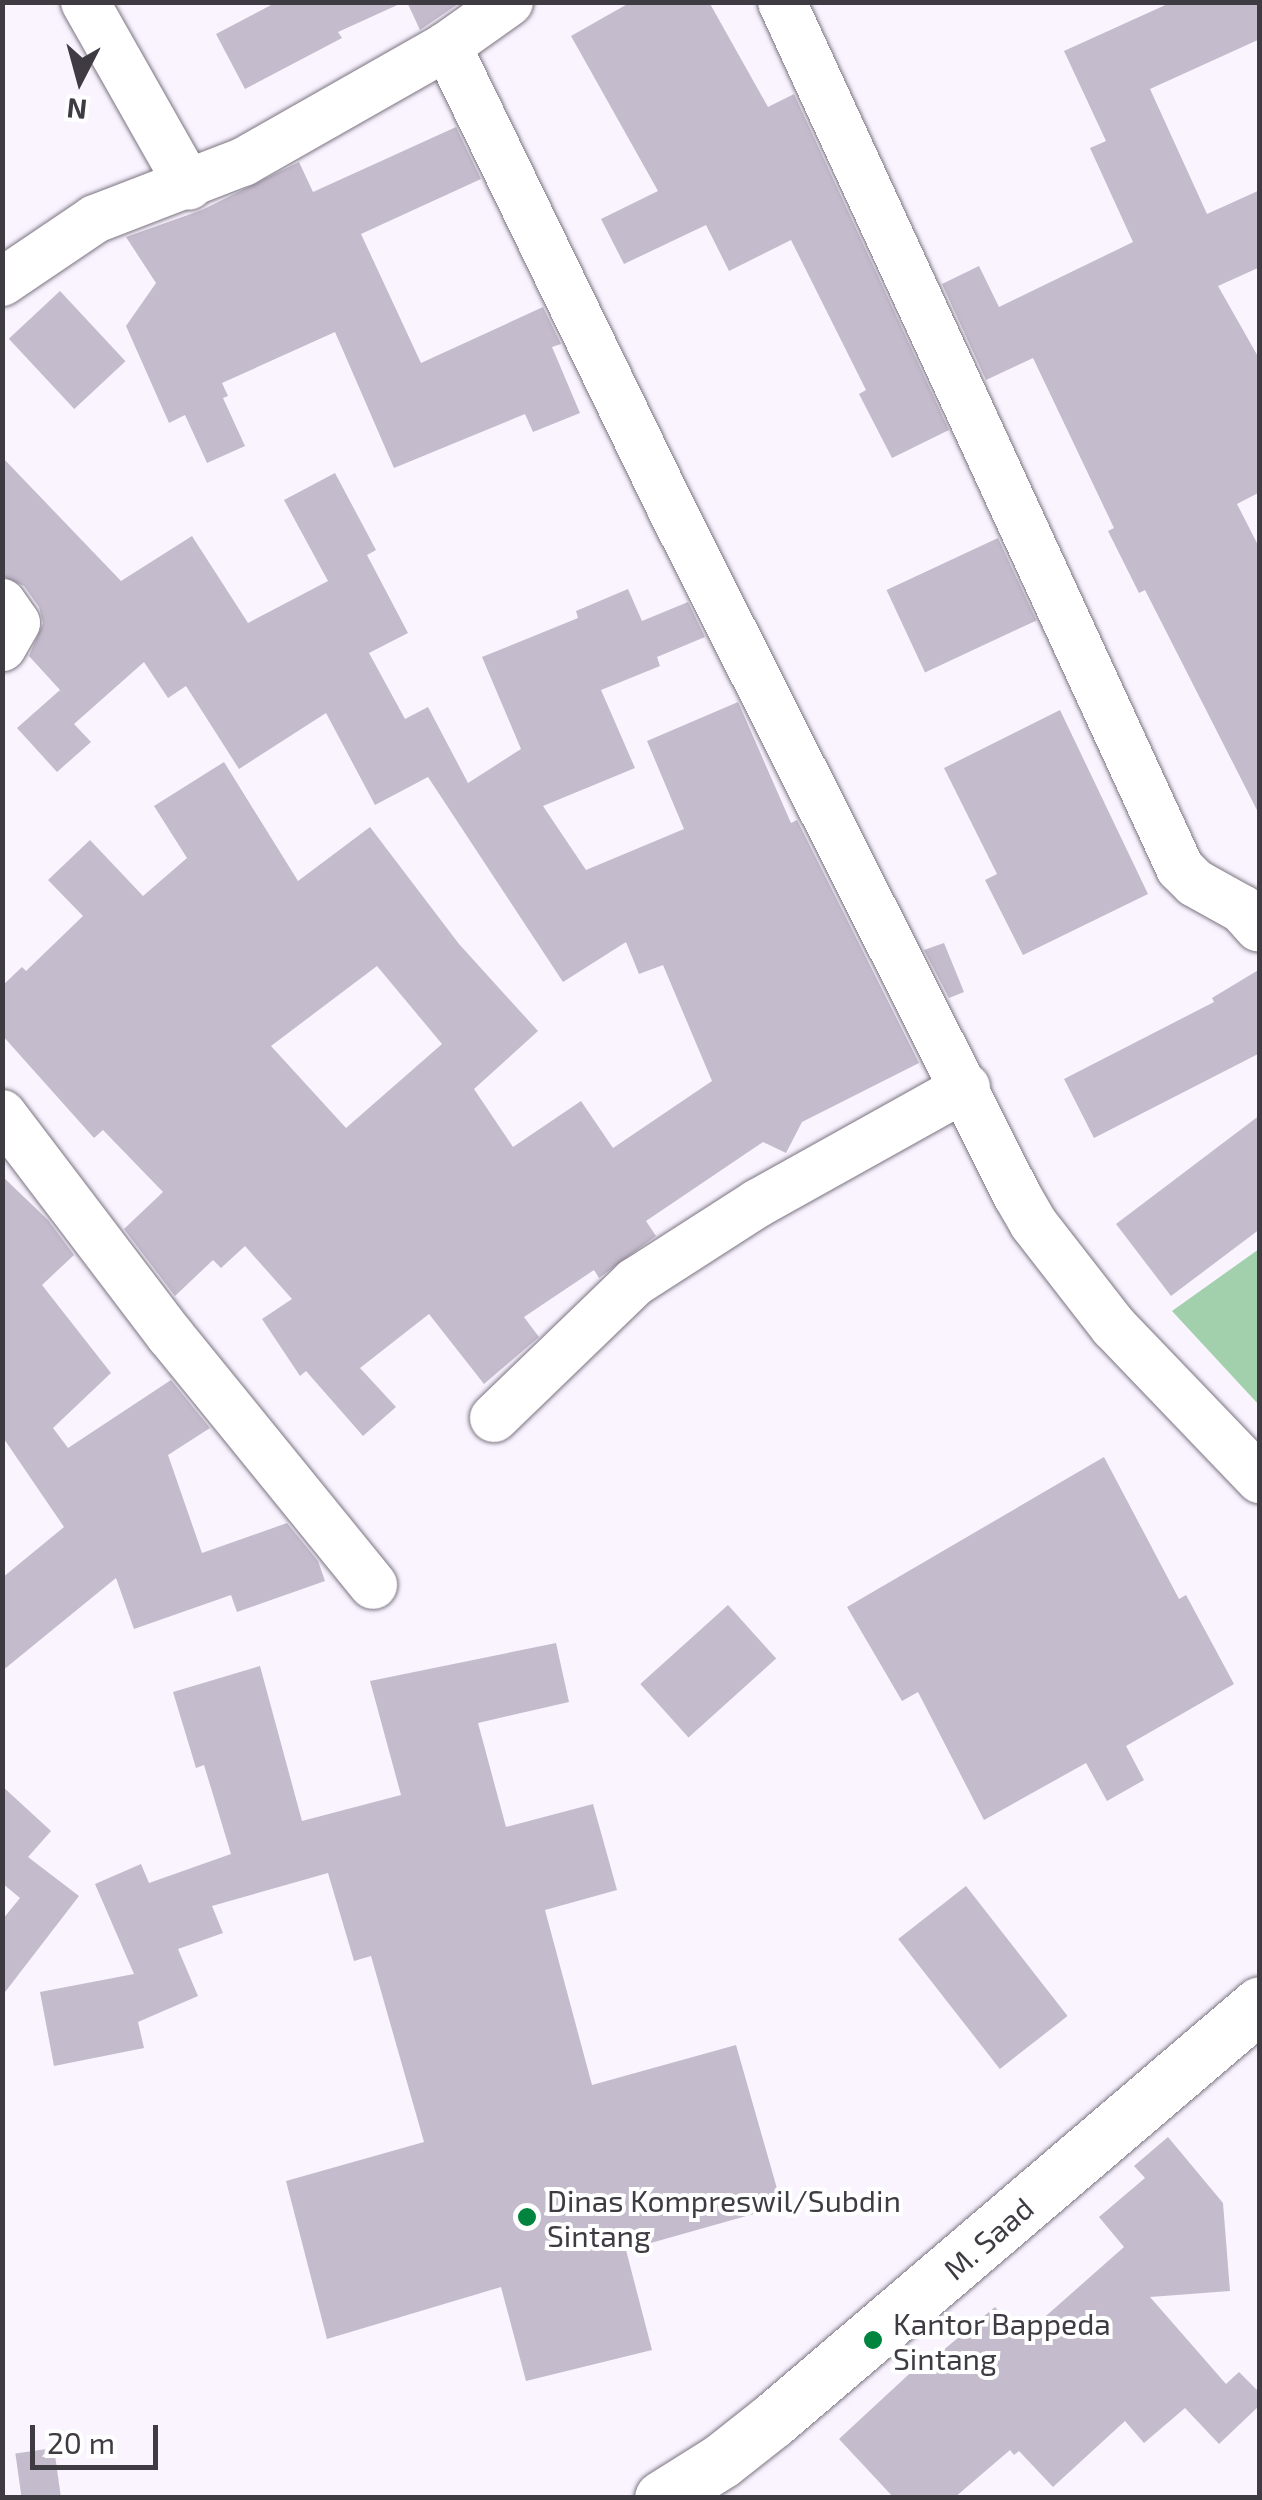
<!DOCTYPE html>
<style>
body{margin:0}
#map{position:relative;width:1262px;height:2500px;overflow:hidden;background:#f9f4fe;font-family:"Exo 2",sans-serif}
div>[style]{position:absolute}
.green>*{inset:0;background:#a2d0ac}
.building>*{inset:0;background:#c4bbcc;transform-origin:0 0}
.roads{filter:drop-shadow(0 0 2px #7b7381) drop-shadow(0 0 2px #7b7381)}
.minor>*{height:48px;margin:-24px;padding:0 24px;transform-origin:24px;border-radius:24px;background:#fff}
.tertiary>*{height:55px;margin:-27.5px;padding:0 27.5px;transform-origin:27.5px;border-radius:27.5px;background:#fff}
.dots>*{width:28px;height:28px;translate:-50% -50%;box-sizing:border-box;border:5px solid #fff;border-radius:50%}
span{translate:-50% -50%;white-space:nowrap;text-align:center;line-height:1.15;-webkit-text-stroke:8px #fff;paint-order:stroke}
.poi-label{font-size:30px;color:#3e3b42}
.left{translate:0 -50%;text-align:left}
.street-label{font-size:30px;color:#3e3b42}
.frame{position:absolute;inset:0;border:5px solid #3e3b42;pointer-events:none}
.north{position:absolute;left:30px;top:30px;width:100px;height:100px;-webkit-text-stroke:8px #fff;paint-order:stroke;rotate:186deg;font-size:28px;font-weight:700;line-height:40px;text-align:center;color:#3e3b42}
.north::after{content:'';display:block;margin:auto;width:35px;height:45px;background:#3e3b42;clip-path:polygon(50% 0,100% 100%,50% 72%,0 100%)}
.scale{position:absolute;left:30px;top:2425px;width:128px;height:45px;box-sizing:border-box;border:5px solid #3e3b42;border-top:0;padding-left:12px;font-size:30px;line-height:35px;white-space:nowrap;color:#3e3b42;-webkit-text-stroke:8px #fff;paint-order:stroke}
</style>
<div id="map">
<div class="green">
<div style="clip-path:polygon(1259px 1249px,1259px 1405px,1172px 1311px)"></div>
</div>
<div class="building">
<div style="clip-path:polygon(277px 2px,404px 2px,338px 32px,342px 38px,245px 89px,216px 34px)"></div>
<div style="clip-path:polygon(407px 2px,461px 2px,420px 30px)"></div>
<div style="clip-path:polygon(631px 2px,709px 2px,768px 107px,794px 94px,949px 430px,892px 458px,859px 394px,866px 390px,791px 240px,729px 271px,706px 225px,624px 264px,601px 219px,658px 191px,571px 36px)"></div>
<div style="clip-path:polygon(1172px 2px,1260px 2px,1260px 39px,1150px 89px,1207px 214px,1260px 190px,1260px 267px,1218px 286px,1260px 360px,1260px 492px,1237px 504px,1260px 549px,1260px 816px,1145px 590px,1139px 593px,1108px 531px,1114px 528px,1033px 358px,986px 380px,942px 284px,979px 266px,999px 307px,1133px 242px,1090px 148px,1106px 141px,1064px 51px)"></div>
<div style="clip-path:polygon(456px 127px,481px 179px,361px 234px,421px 363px,543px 307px,561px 344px,552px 347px,580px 413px,533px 432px,525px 414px,394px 468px,335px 332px,222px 383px,228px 396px,223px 398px,245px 446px,207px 463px,185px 415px,169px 423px,126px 326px,156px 283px,126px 237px,202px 210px,299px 162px,313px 192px)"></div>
<div style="left:60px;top:291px;width:96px;height:70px;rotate:47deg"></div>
<div style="clip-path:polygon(evenodd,2px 457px,121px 581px,192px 536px,248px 623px,328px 581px,284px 500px,335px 473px,376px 550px,367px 555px,408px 633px,369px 653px,405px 719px,428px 707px,468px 783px,521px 749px,482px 657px,578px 618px,576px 611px,628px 589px,642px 621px,688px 602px,705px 637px,657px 657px,660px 666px,601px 690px,635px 768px,543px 806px,586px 870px,684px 829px,647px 741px,738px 702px,791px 823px,797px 820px,919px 1063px,802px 1122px,786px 1153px,763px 1142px,646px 1221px,656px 1236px,599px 1278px,594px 1270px,524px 1317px,539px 1337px,484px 1384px,429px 1314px,360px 1368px,396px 1407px,363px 1436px,306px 1371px,300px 1376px,262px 1319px,292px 1299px,245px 1246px,221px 1268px,213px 1260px,175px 1296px,124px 1229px,163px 1192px,103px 1130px,94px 1138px,2px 1035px,2px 986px,22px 967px,26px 971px,83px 916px,48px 880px,90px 840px,143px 896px,187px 858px,154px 806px,224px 762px,298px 881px,370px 827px,459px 944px,538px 1031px,474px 1089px,513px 1147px,581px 1101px,613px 1148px,712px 1081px,663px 965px,639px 974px,626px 942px,563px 982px,428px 777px,375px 805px,326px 713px,239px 769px,186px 686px,168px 698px,144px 662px,74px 724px,91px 742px,57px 772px,17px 728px,60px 690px,29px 656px,43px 623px,39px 607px,24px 586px,2px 576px,2px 457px,377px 966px,442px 1044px,346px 1128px,271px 1046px,377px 966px)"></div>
<div style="left:998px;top:538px;width:91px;height:123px;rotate:65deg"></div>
<div style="clip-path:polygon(1060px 710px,1148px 894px,1023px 955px,985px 880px,997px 874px,944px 768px)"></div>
<div style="clip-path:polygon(944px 943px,964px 992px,949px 998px,924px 950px)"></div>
<div style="clip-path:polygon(1260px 969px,1260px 1053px,1094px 1138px,1064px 1079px,1214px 1002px,1212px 998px)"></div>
<div style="clip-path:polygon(1260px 1115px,1260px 1229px,1171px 1296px,1116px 1224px)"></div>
<div style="clip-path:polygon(2px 1176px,48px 1220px,74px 1255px,42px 1285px,111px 1373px,53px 1428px,68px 1448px,171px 1380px,210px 1428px,168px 1455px,202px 1553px,287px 1523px,318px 1561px,325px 1581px,237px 1612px,231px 1595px,134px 1629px,116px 1578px,2px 1671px,2px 1578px,64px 1527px,2px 1436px)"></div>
<div style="clip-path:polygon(1104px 1457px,1179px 1599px,1186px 1595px,1234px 1684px,1126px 1746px,1144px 1780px,1107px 1801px,1086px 1763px,984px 1820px,918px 1692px,902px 1701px,847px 1607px)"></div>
<div style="left:728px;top:1605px;width:72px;height:118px;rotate:48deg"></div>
<div style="clip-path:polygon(556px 1643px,569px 1702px,478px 1723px,506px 1827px,593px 1804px,617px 1890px,545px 1910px,592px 2085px,736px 2045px,782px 2206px,626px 2250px,652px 2350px,526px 2381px,501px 2287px,327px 2339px,286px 2181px,424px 2142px,371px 1956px,354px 1961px,328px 1873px,212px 1906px,223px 1933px,178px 1949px,198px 1996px,138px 2022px,144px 2048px,54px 2066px,40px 1992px,134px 1974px,95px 1884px,141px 1864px,149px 1883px,231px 1854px,204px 1765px,196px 1768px,173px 1692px,260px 1666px,302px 1821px,401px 1795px,370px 1681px)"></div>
<div style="clip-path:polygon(2px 1786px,51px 1831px,28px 1857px,79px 1896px,2px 1996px,2px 1920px,20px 1898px,2px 1883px)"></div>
<div style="left:966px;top:1886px;width:165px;height:86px;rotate:52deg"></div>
<div style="clip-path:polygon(1168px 2137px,1223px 2203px,1230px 2291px,1150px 2297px,1226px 2384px,1239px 2372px,1260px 2393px,1260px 2405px,1219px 2444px,1185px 2408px,1144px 2443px,1125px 2421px,1053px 2487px,1019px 2451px,1014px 2455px,1010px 2450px,954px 2498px,894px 2498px,839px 2439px,921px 2363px,923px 2367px,995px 2307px,1021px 2338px,1124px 2247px,1099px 2217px,1145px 2178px,1134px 2166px)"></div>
<div style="left:54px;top:2448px;width:50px;height:39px;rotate:82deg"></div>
</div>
<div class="roads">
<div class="minor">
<div style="left:85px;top:2px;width:211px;rotate:60.5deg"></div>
<div style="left:782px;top:2px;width:953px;rotate:65.32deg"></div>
<div style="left:1180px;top:868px;width:21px;rotate:45deg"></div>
<div style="left:1195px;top:883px;width:54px;rotate:29deg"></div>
<div style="left:1242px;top:909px;width:25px;rotate:48deg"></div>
<div style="left:447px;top:46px;width:513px;rotate:64.13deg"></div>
<div style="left:671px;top:508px;width:769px;rotate:63.27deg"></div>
<div style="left:1017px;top:1195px;width:32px;rotate:60deg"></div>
<div style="left:1033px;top:1223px;width:132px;rotate:52.1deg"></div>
<div style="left:1114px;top:1327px;width:211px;rotate:46.2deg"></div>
<div style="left:2px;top:282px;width:112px;rotate:-34.1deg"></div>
<div style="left:95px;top:219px;width:159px;rotate:-21.1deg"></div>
<div style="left:243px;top:162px;width:235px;rotate:-29.6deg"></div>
<div style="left:447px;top:46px;width:76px;rotate:-35.4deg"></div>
<div style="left:2px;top:603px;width:24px;rotate:55deg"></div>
<div style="left:16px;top:623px;width:28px;rotate:120deg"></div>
<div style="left:2px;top:1114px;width:278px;rotate:52.8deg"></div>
<div style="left:170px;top:1335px;width:322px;rotate:50.9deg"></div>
<div style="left:494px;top:1418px;width:196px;rotate:-44deg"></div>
<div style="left:635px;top:1282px;width:146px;rotate:-32.7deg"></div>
<div style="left:758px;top:1203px;width:238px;rotate:-29.1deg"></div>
</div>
<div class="tertiary">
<div style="left:662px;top:2498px;width:70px;rotate:-32.1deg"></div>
<div style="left:721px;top:2461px;width:66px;rotate:-38.3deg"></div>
<div style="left:773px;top:2420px;width:640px;rotate:-40.5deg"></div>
</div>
</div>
<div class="dots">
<div style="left:527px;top:2217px;background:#00843e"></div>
<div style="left:873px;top:2340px;background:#00843e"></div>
</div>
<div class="poi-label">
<span class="left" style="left:547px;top:2217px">Dinas Kompreswil/Subdin<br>Sintang</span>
<span class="left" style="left:893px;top:2340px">Kantor Bappeda<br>Sintang</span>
</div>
<div class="street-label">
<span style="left:988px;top:2238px;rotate:-41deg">M. Saad</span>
</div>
<div class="frame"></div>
<div class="north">N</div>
<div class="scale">20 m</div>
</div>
